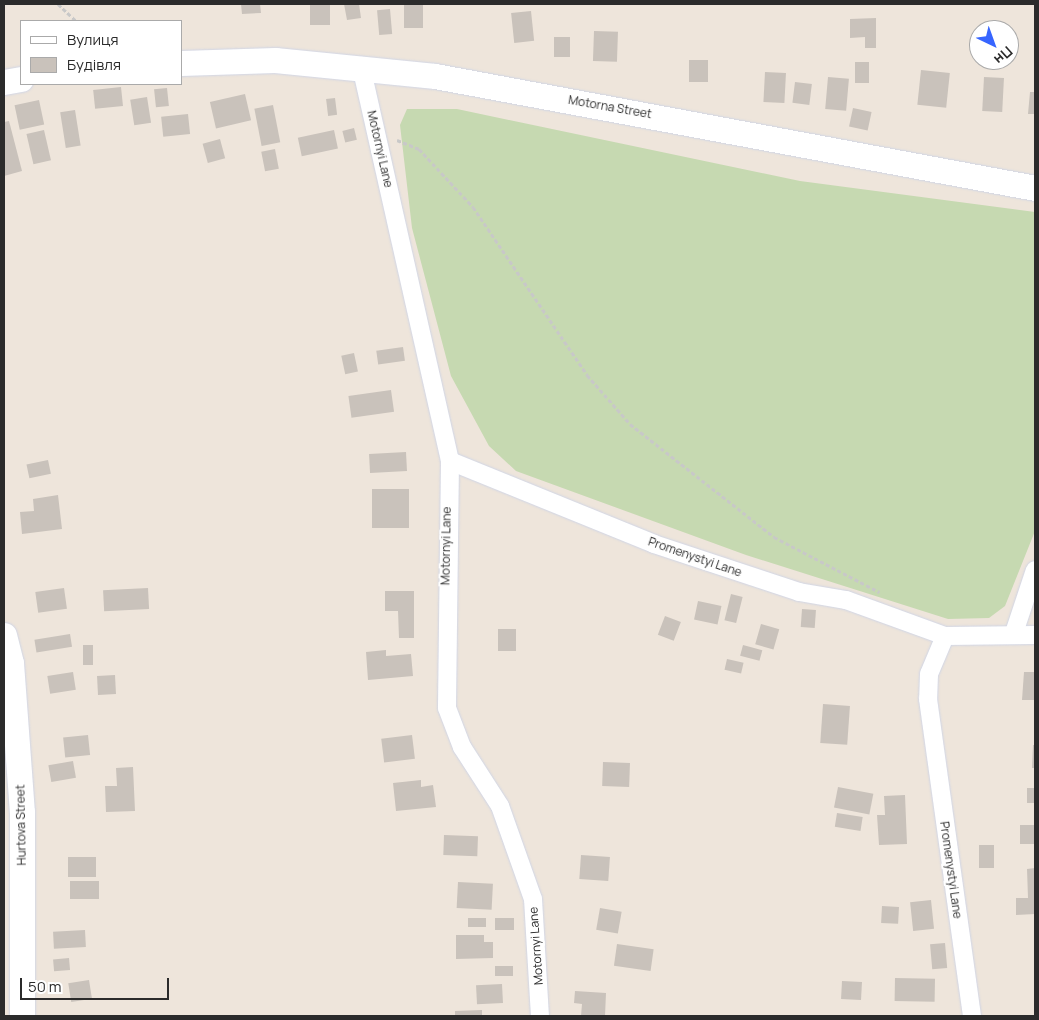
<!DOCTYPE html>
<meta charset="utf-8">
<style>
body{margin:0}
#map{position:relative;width:1039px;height:1020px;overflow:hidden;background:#eee5db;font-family:Manrope,sans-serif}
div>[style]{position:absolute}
.cemetery>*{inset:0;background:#c6d9b1}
.building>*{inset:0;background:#c9c2bb;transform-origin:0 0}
.path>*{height:3px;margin-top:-1.5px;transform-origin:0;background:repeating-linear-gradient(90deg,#c8c8c8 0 4px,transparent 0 6.5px)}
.roads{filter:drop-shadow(0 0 1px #d0d5e5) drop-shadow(0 0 1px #d0d5e5)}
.street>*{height:18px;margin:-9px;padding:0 9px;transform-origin:9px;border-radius:9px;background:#fff}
.secondary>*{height:25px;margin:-12.5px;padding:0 12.5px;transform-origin:12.5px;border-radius:12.5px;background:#fff}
span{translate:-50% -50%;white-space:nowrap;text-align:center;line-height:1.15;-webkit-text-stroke:4px #fff;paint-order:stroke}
.street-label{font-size:12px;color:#2b2b2b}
.frame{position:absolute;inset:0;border:5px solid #2b2b2b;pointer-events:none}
.legend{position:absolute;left:20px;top:20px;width:162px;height:65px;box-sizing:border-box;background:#fff;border:1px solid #aaa;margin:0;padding:6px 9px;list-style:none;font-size:15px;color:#2b2b2b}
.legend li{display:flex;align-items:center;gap:10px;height:25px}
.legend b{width:25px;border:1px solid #aaa}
.north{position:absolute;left:969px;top:20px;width:50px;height:50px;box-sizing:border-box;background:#fff;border:1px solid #aaa;border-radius:50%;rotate:138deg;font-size:14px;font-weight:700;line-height:20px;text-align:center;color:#2b2b2b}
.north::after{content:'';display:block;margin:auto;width:18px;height:22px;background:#3765ff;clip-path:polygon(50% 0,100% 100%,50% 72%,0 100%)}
.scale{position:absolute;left:20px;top:978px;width:149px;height:22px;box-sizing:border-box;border:2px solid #2b2b2b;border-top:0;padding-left:6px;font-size:15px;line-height:18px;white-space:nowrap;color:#2b2b2b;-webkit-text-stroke:4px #fff;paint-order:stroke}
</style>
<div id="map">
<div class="cemetery">
<div style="clip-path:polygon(407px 109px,457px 109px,800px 181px,1035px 212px,1035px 531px,1005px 606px,989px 618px,948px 619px,746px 555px,516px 471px,489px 446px,451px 376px,412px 228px,400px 125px)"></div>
</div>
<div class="building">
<div style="clip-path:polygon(241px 4px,260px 4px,261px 13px,242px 14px)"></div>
<div style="left:310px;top:4px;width:20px;height:21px"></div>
<div style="clip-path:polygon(344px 4px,359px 4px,361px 18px,347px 20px)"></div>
<div style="left:404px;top:4px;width:19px;height:24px"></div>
<div style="left:390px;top:9px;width:25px;height:13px;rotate:85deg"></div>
<div style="left:531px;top:11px;width:30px;height:20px;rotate:84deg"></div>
<div style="clip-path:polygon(876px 18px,876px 48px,865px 48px,865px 37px,850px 38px,850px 19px)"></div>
<div style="left:594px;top:31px;width:24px;height:30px;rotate:2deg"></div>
<div style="left:554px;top:37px;width:16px;height:20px"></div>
<div style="left:689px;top:60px;width:19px;height:22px"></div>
<div style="left:855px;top:62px;width:14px;height:21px"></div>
<div style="left:921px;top:70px;width:29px;height:35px;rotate:6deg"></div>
<div style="left:765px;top:72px;width:21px;height:30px;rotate:3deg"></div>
<div style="left:828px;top:77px;width:21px;height:32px;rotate:5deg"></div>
<div style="left:984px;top:77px;width:20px;height:34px;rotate:3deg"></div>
<div style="left:795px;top:82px;width:17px;height:21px;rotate:7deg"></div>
<div style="left:121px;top:87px;width:19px;height:28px;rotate:84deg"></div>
<div style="left:167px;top:88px;width:18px;height:13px;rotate:84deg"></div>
<div style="clip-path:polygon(1030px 92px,1035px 92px,1035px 114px,1028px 114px)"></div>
<div style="left:245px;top:94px;width:27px;height:36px;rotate:77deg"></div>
<div style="left:147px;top:97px;width:26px;height:17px;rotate:81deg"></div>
<div style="left:335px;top:98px;width:17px;height:9px;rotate:83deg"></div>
<div style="left:39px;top:100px;width:25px;height:25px;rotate:78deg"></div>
<div style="left:273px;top:105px;width:38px;height:19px;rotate:79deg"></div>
<div style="left:853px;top:108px;width:19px;height:19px;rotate:12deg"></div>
<div style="left:75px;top:110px;width:36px;height:15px;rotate:81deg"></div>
<div style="left:188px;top:114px;width:20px;height:27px;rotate:84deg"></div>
<div style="clip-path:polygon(9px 121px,22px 171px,4px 176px,4px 122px)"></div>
<div style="left:354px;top:128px;width:12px;height:12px;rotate:76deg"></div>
<div style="left:44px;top:130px;width:31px;height:18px;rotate:77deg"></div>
<div style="left:334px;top:130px;width:19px;height:37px;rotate:78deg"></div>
<div style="left:220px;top:139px;width:20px;height:18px;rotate:75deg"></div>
<div style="left:275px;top:149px;width:20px;height:14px;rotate:79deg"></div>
<div style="left:403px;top:347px;width:14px;height:27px;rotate:82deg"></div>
<div style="left:354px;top:353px;width:19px;height:13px;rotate:78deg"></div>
<div style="left:391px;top:390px;width:22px;height:43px;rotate:82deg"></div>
<div style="left:406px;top:452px;width:19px;height:37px;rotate:87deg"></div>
<div style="left:48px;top:460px;width:14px;height:22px;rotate:78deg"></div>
<div style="left:372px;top:489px;width:37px;height:39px"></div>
<div style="clip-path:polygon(58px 495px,62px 529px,22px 534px,20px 512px,34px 511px,33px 499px)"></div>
<div style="left:64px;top:588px;width:21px;height:29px;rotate:82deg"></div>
<div style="left:148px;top:588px;width:21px;height:45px;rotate:87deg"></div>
<div style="clip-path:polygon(385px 591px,414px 591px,414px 638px,399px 638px,398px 611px,385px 611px)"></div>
<div style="left:731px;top:594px;width:12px;height:27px;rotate:14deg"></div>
<div style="left:698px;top:601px;width:24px;height:19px;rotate:12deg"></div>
<div style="left:802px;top:609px;width:14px;height:18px;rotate:4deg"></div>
<div style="left:665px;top:616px;width:17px;height:20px;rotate:21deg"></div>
<div style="left:761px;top:624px;width:19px;height:21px;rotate:16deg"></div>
<div style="left:498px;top:629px;width:18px;height:22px"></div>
<div style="left:70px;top:634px;width:13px;height:36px;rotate:81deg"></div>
<div style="left:83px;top:645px;width:10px;height:20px"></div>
<div style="left:743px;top:645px;width:20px;height:11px;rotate:15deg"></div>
<div style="clip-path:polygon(386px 650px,386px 656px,411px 654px,413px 676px,368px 680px,366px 652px)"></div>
<div style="left:727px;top:659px;width:17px;height:11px;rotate:13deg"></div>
<div style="left:73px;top:672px;width:18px;height:26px;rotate:81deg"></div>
<div style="clip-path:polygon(1024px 672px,1035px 672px,1035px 700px,1022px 700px)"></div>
<div style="left:115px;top:675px;width:19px;height:18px;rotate:87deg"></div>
<div style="left:823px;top:704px;width:27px;height:39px;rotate:4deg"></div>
<div style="left:88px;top:735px;width:20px;height:25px;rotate:84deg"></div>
<div style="left:412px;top:735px;width:24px;height:31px;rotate:83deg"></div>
<div style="clip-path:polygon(1033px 745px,1035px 745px,1035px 768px,1032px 768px)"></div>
<div style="left:73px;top:761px;width:17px;height:25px;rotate:80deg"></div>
<div style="left:603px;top:762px;width:27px;height:24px;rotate:2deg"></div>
<div style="clip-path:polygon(133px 767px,135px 811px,106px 812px,105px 786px,117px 786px,116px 768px)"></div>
<div style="clip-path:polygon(421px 780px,421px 787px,433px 785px,436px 807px,396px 811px,393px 783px)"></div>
<div style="left:838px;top:787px;width:36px;height:21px;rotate:11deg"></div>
<div style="left:1027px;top:788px;width:8px;height:15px"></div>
<div style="clip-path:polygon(905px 795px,907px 844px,879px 845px,877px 815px,885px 815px,884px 796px)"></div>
<div style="left:837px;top:813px;width:26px;height:14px;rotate:9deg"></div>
<div style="left:1035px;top:825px;width:19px;height:15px;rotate:90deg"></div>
<div style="left:444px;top:835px;width:34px;height:20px;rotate:2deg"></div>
<div style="left:994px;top:845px;width:23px;height:15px;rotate:90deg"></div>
<div style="left:581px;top:855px;width:29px;height:24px;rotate:4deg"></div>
<div style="left:96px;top:857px;width:20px;height:28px;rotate:90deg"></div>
<div style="clip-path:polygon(1035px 868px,1035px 914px,1016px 915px,1016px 898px,1028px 898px,1027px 869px)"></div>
<div style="left:70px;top:881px;width:29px;height:18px"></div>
<div style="left:458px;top:882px;width:35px;height:26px;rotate:3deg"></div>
<div style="left:931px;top:900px;width:29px;height:21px;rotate:84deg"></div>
<div style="left:882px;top:906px;width:17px;height:17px;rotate:3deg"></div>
<div style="left:600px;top:908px;width:22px;height:22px;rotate:10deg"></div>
<div style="left:468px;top:918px;width:18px;height:9px"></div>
<div style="left:514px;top:918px;width:12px;height:19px;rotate:90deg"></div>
<div style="left:85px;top:930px;width:17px;height:32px;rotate:87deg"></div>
<div style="clip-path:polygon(456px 935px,484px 935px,484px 942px,493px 942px,493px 958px,456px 959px)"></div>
<div style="left:945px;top:943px;width:25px;height:15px;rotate:85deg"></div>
<div style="left:617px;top:944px;width:37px;height:22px;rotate:8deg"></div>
<div style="left:69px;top:958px;width:12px;height:16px;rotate:85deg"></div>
<div style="left:495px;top:966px;width:18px;height:10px"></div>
<div style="left:895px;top:978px;width:40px;height:23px;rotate:1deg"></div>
<div style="left:89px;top:980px;width:19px;height:21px;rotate:81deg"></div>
<div style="left:842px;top:981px;width:20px;height:18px;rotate:3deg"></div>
<div style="left:502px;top:984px;width:19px;height:26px;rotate:87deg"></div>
<div style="clip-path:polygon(575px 991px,606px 993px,605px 1016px,581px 1016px,582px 1004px,574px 1003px)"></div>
<div style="clip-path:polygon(482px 1010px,482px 1016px,455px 1016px,455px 1011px)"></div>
</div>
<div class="path">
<div style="left:58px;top:4px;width:25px;rotate:43deg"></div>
<div style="left:397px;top:140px;width:24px;rotate:22deg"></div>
<div style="left:419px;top:149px;width:79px;rotate:47deg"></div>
<div style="left:473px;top:207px;width:203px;rotate:55.8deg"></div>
<div style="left:587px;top:375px;width:65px;rotate:48.7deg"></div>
<div style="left:630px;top:424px;width:183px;rotate:38.1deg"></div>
<div style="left:774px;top:537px;width:119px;rotate:27.6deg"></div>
</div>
<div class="roads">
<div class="street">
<div style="left:361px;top:66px;width:405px;rotate:77.3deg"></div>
<div style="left:450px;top:461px;width:247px;rotate:90.7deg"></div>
<div style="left:447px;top:708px;width:42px;rotate:69deg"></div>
<div style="left:462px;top:747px;width:70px;rotate:57.2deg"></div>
<div style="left:500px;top:806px;width:99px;rotate:70.5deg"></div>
<div style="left:533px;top:899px;width:117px;rotate:86.6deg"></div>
<div style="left:450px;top:461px;width:220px;rotate:22.1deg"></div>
<div style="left:654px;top:544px;width:153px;rotate:18.3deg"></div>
<div style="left:799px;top:592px;width:48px;rotate:9.7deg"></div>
<div style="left:846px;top:600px;width:105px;rotate:20deg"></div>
<div style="left:945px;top:636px;width:90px;rotate:-0.6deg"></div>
<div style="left:1014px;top:633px;width:66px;rotate:-71.6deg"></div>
<div style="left:945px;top:636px;width:41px;rotate:112.8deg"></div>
<div style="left:929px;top:674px;width:25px;rotate:92deg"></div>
<div style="left:928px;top:699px;width:320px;rotate:82.1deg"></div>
</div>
<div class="secondary">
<div style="left:181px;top:63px;width:94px;rotate:-1.8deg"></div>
<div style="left:275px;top:60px;width:161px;rotate:5.7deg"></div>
<div style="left:435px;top:76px;width:610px;rotate:10.57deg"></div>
<div style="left:4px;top:82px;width:17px;rotate:-10deg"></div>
<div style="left:4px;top:635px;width:29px;rotate:76deg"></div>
<div style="left:11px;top:663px;width:149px;rotate:85.8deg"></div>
<div style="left:22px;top:812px;width:204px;rotate:90deg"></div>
</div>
</div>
<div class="street-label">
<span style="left:610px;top:107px;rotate:10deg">Motorna Street</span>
<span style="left:380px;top:149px;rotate:77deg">Motornyi Lane</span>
<span style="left:446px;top:546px;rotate:-89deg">Motornyi Lane</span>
<span style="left:695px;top:557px;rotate:19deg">Promenystyi Lane</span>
<span style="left:21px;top:825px;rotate:-91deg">Hurtova Street</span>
<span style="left:951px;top:870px;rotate:82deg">Promenystyi Lane</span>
<span style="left:536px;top:946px;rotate:-94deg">Motornyi Lane</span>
</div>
<div class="frame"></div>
<ul class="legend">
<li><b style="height:6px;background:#fff"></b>Вулиця</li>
<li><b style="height:14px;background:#c9c2bb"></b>Будівля</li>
</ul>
<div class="north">Пн</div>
<div class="scale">50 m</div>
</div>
